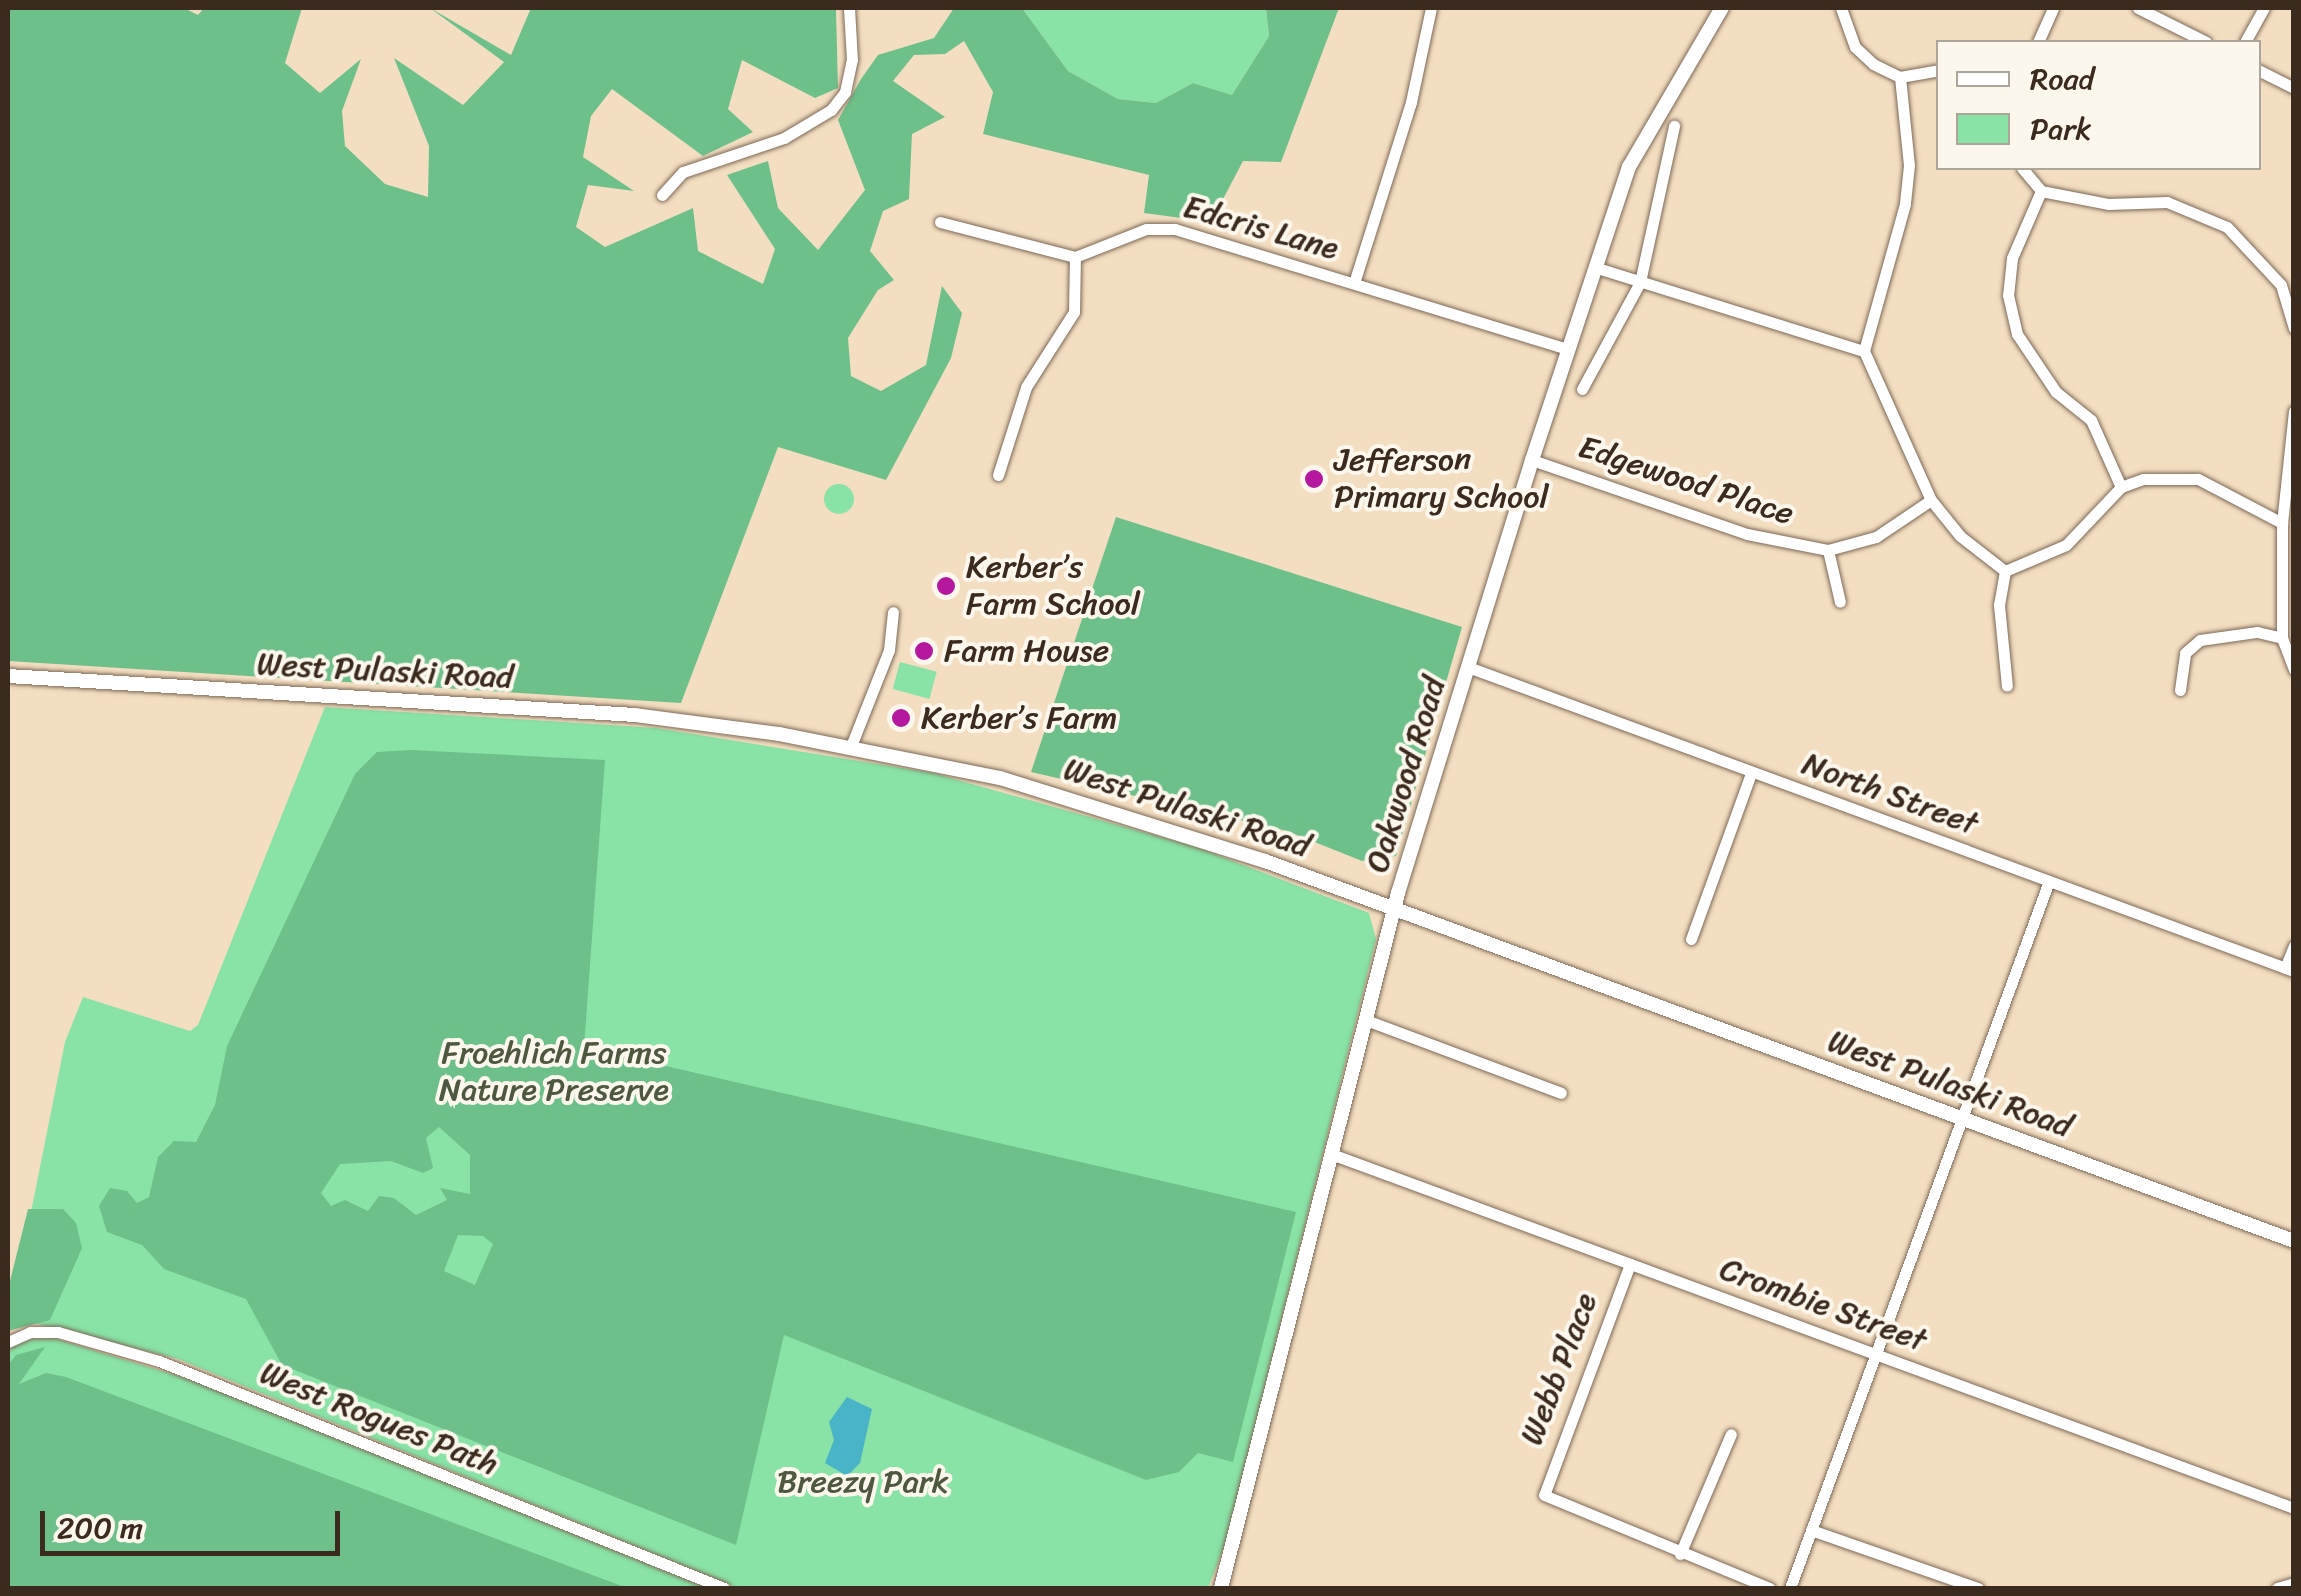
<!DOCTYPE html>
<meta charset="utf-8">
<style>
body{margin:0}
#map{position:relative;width:2301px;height:1596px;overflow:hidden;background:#f4dec1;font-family:Sriracha,sans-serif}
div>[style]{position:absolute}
.green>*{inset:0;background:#89e2a6;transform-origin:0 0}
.round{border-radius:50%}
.forest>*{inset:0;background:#6ec08b}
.water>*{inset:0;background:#49b3c8}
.roads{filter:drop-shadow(0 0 2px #7c6957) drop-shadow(0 0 2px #7c6957)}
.minor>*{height:11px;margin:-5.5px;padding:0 5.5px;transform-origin:5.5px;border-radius:5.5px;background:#fff}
.major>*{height:14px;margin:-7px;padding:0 7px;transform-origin:7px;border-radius:7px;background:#fff}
.dots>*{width:28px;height:28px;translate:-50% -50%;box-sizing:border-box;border:5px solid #fbf7ec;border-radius:50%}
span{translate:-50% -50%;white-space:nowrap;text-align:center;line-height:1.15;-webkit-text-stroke:8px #fbf7ec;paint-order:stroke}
.street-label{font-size:32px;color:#3b2a1e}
.poi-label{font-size:32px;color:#3b2a1e}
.left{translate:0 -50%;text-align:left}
.park-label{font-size:32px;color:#4e5840}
.frame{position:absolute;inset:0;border:10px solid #3b2a1e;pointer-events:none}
.legend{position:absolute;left:1936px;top:40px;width:325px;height:130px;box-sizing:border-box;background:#fbf7ec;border:2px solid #aea59a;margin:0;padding:12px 18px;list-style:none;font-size:30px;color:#3b2a1e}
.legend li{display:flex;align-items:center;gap:20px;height:50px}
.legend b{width:50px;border:2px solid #aea59a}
.scale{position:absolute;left:40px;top:1511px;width:300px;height:45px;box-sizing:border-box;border:5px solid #3b2a1e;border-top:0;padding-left:12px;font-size:30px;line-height:35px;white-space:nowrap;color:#3b2a1e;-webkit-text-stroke:8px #fbf7ec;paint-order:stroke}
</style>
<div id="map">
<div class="green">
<div style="clip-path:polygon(1022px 8px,1266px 8px,1269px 36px,1232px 95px,1193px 83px,1156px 103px,1118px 99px,1068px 71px)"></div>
<div class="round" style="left:824px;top:484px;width:30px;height:30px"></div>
<div style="left:900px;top:662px;width:38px;height:28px;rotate:15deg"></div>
<div style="clip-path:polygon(325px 707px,656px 728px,933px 773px,1196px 847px,1369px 913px,1376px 939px,1226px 1542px,1208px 1588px,738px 1588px,178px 1359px,10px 1317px,65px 1042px,83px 997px,190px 1031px,198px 1025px)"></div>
<div style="clip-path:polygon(53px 1338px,195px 1381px,707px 1588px,8px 1588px,8px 1351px,19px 1340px)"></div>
</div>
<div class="forest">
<div style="clip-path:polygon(8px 8px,184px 8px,198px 15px,204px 8px,302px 8px,285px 63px,320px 93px,361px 59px,342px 111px,345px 146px,385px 184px,428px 197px,429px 146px,394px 58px,463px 105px,504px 62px,430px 8px,511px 55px,531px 8px,836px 8px,838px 88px,815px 98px,742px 60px,728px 109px,753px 132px,703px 156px,612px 89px,591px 116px,583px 157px,634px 191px,588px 185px,576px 227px,605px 247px,693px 208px,698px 251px,763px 284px,775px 249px,727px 175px,768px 161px,778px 208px,818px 250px,865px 190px,838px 120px,861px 79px,878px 55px,934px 38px,954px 8px,1022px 8px,1068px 71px,1118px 99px,1156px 103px,1193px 83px,1232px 95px,1269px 36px,1266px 8px,1339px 8px,1281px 162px,1243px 161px,1211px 222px,1144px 213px,1149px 175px,983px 134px,993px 92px,964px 41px,945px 54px,914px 55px,893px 81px,945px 117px,912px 134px,909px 199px,883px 211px,870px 251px,894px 280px,878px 290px,848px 338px,851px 376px,881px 391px,926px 365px,942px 286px,962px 313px,951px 358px,886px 480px,778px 447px,681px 703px,8px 661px)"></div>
<div style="clip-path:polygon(1116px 517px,1462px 627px,1396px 856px,1362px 861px,1287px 831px,1031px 772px)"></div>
<div style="clip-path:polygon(evenodd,411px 750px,605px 760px,584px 1047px,1296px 1212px,1233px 1462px,1198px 1453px,1179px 1472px,1146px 1480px,784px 1335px,736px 1545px,282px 1365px,246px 1299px,164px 1269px,142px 1245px,107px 1232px,99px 1206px,110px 1188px,127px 1191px,137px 1203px,149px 1197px,158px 1157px,174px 1141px,196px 1142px,215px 1105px,227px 1046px,355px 774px,377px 752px,411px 750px,439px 1127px,470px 1155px,470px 1194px,440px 1188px,447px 1200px,416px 1215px,394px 1198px,379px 1196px,368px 1211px,345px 1200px,331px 1206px,321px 1193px,340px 1164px,391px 1161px,423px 1173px,433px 1168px,426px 1138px,439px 1127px,411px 750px,458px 1235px,483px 1236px,493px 1244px,475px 1285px,444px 1271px,458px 1235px)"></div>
<div style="clip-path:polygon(28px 1209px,63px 1209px,76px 1223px,82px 1248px,50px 1320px,8px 1331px,8px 1289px)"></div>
<div style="clip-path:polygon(45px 1347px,19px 1384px,46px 1373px,66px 1377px,627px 1588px,8px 1588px,8px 1365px,16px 1355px)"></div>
</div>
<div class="water">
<div style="clip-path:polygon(847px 1397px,872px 1409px,860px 1463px,847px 1476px,825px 1463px,834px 1440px,829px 1422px)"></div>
</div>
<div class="roads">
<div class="minor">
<div style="left:1841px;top:8px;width:41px;rotate:70.3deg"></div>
<div style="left:1855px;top:47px;width:25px;rotate:43deg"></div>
<div style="left:1873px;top:64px;width:30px;rotate:26deg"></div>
<div style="left:1900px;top:77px;width:39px;rotate:-10deg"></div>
<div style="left:2138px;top:8px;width:76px;rotate:26.6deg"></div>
<div style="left:2038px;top:42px;width:37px;rotate:-66deg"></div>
<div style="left:2245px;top:42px;width:39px;rotate:-61deg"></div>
<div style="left:2258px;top:70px;width:40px;rotate:26.6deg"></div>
<div style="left:1900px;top:77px;width:88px;rotate:84.2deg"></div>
<div style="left:1909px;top:165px;width:39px;rotate:96deg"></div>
<div style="left:1905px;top:204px;width:153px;rotate:105.6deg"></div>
<div style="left:1864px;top:351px;width:163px;rotate:65.8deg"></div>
<div style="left:1931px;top:500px;width:46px;rotate:51.1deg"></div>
<div style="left:1960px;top:536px;width:57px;rotate:37.9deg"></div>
<div style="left:2022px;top:168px;width:30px;rotate:50deg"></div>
<div style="left:2041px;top:191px;width:68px;rotate:11deg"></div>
<div style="left:2108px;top:204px;width:59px;rotate:-1.9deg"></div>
<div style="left:2167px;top:202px;width:65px;rotate:22.6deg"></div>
<div style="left:2227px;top:227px;width:79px;rotate:47deg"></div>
<div style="left:2281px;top:285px;width:45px;rotate:73.2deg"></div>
<div style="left:2041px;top:191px;width:73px;rotate:113.4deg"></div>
<div style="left:2012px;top:258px;width:37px;rotate:96deg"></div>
<div style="left:2008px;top:295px;width:40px;rotate:77deg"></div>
<div style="left:2017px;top:334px;width:70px;rotate:56.1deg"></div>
<div style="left:2056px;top:392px;width:45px;rotate:38.7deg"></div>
<div style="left:2091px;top:420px;width:73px;rotate:65.9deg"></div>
<div style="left:662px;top:195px;width:31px;rotate:-48deg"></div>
<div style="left:683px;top:172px;width:107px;rotate:-18.6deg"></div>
<div style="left:784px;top:138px;width:55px;rotate:-30.8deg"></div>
<div style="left:831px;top:110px;width:23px;rotate:-52deg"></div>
<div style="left:845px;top:92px;width:33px;rotate:-78deg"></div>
<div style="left:852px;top:60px;width:52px;rotate:-93.3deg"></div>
<div style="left:940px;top:222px;width:139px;rotate:14.5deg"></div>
<div style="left:1075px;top:257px;width:76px;rotate:-21.5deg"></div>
<div style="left:1146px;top:229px;width:29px"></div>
<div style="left:1175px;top:229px;width:410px;rotate:17deg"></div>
<div style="left:1594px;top:267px;width:283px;rotate:17.3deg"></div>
<div style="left:1354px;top:283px;width:190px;rotate:-72.5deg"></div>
<div style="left:1411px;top:102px;width:96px;rotate:-78deg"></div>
<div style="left:1582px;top:389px;width:122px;rotate:-61.5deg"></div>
<div style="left:1640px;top:282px;width:160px;rotate:-77.7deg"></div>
<div style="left:2294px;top:411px;width:113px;rotate:96.1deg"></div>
<div style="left:2282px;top:523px;width:115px;rotate:90deg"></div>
<div style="left:2282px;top:638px;width:34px;rotate:69deg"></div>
<div style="left:1532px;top:460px;width:227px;rotate:19deg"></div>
<div style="left:1747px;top:534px;width:83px;rotate:11.2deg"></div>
<div style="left:1828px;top:550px;width:50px;rotate:-15.2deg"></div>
<div style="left:1876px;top:537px;width:66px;rotate:-33.9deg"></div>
<div style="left:998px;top:475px;width:92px;rotate:-72.3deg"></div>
<div style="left:1026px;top:387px;width:89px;rotate:-57.4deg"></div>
<div style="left:1074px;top:312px;width:55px;rotate:-89deg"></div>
<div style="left:1828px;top:550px;width:53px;rotate:77deg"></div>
<div style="left:2005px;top:571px;width:66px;rotate:-23.1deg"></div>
<div style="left:2066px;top:545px;width:80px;rotate:-46.5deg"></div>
<div style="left:2121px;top:487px;width:23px;rotate:-20deg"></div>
<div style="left:2143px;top:479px;width:55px"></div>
<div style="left:2198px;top:479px;width:95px;rotate:27.6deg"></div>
<div style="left:2005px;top:571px;width:35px;rotate:100deg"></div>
<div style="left:1999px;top:605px;width:81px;rotate:84.4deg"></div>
<div style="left:1468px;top:667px;width:880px;rotate:20.21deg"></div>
<div style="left:2180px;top:690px;width:37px;rotate:-82deg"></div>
<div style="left:2185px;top:653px;width:20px;rotate:-41deg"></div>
<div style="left:2200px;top:640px;width:58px;rotate:-8deg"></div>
<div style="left:2257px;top:632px;width:26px;rotate:13deg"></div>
<div style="left:851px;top:746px;width:103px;rotate:-68.4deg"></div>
<div style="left:889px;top:650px;width:38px;rotate:-84deg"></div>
<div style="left:1691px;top:939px;width:177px;rotate:-70.1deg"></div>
<div style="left:2285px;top:968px;width:24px;rotate:-68deg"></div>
<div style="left:1366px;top:1020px;width:208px;rotate:20.5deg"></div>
<div style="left:1334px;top:1155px;width:1023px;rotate:20.19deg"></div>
<div style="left:1630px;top:1264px;width:246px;rotate:110.4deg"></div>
<div style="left:1544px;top:1495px;width:244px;rotate:22.4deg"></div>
<div style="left:8px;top:1342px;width:24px;rotate:-24deg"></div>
<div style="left:30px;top:1332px;width:28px"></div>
<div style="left:58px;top:1332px;width:105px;rotate:16deg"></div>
<div style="left:159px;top:1361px;width:609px;rotate:21.89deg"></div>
<div style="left:1811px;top:1530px;width:177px;rotate:19.2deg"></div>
<div style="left:1680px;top:1554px;width:130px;rotate:-67deg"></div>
<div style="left:1790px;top:1588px;width:753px;rotate:-69.88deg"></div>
<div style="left:2277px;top:1588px;width:18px;rotate:-16deg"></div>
</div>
<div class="major">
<div style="left:8px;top:676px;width:628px;rotate:3.56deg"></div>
<div style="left:635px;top:715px;width:145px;rotate:7.5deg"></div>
<div style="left:779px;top:734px;width:225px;rotate:11.3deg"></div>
<div style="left:1000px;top:778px;width:278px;rotate:17.4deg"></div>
<div style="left:1265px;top:861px;width:1097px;rotate:20.27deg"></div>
<div style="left:1221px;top:1588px;width:717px;rotate:-75.71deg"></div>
<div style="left:1398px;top:893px;width:453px;rotate:-72.8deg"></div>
<div style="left:1532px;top:460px;width:309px;rotate:-71.7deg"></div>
<div style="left:1629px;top:167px;width:184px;rotate:-59.7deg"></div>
</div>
</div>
<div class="dots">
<div style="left:1314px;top:479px;background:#b5179e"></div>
<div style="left:946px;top:586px;background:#b5179e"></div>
<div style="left:924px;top:651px;background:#b5179e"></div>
<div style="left:901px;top:718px;background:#b5179e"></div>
</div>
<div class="street-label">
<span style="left:1261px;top:228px;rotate:16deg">Edcris Lane</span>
<span style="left:1686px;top:481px;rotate:18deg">Edgewood Place</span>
<span style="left:385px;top:671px;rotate:3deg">West Pulaski Road</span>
<span style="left:1406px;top:775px;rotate:-73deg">Oakwood Road</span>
<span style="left:1890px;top:794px;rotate:20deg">North Street</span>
<span style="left:1187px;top:808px;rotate:18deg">West Pulaski Road</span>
<span style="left:1950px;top:1084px;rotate:20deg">West Pulaski Road</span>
<span style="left:1823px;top:1305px;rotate:20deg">Crombie Street</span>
<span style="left:1559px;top:1369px;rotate:-69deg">Webb Place</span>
<span style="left:379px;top:1419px;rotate:22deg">West Rogues Path</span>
</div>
<div class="poi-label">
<span class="left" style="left:1334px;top:479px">Jefferson<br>Primary School</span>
<span class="left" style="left:966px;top:586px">Kerber’s<br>Farm School</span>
<span class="left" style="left:944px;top:651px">Farm House</span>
<span class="left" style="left:921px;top:718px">Kerber’s Farm</span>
</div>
<div class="park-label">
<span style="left:554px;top:1072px">Froehlich Farms<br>Nature Preserve</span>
<span style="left:863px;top:1482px">Breezy Park</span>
</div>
<div class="frame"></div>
<ul class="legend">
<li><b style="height:12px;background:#fff"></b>Road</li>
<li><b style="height:28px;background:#89e2a6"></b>Park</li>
</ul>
<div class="scale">200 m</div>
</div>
